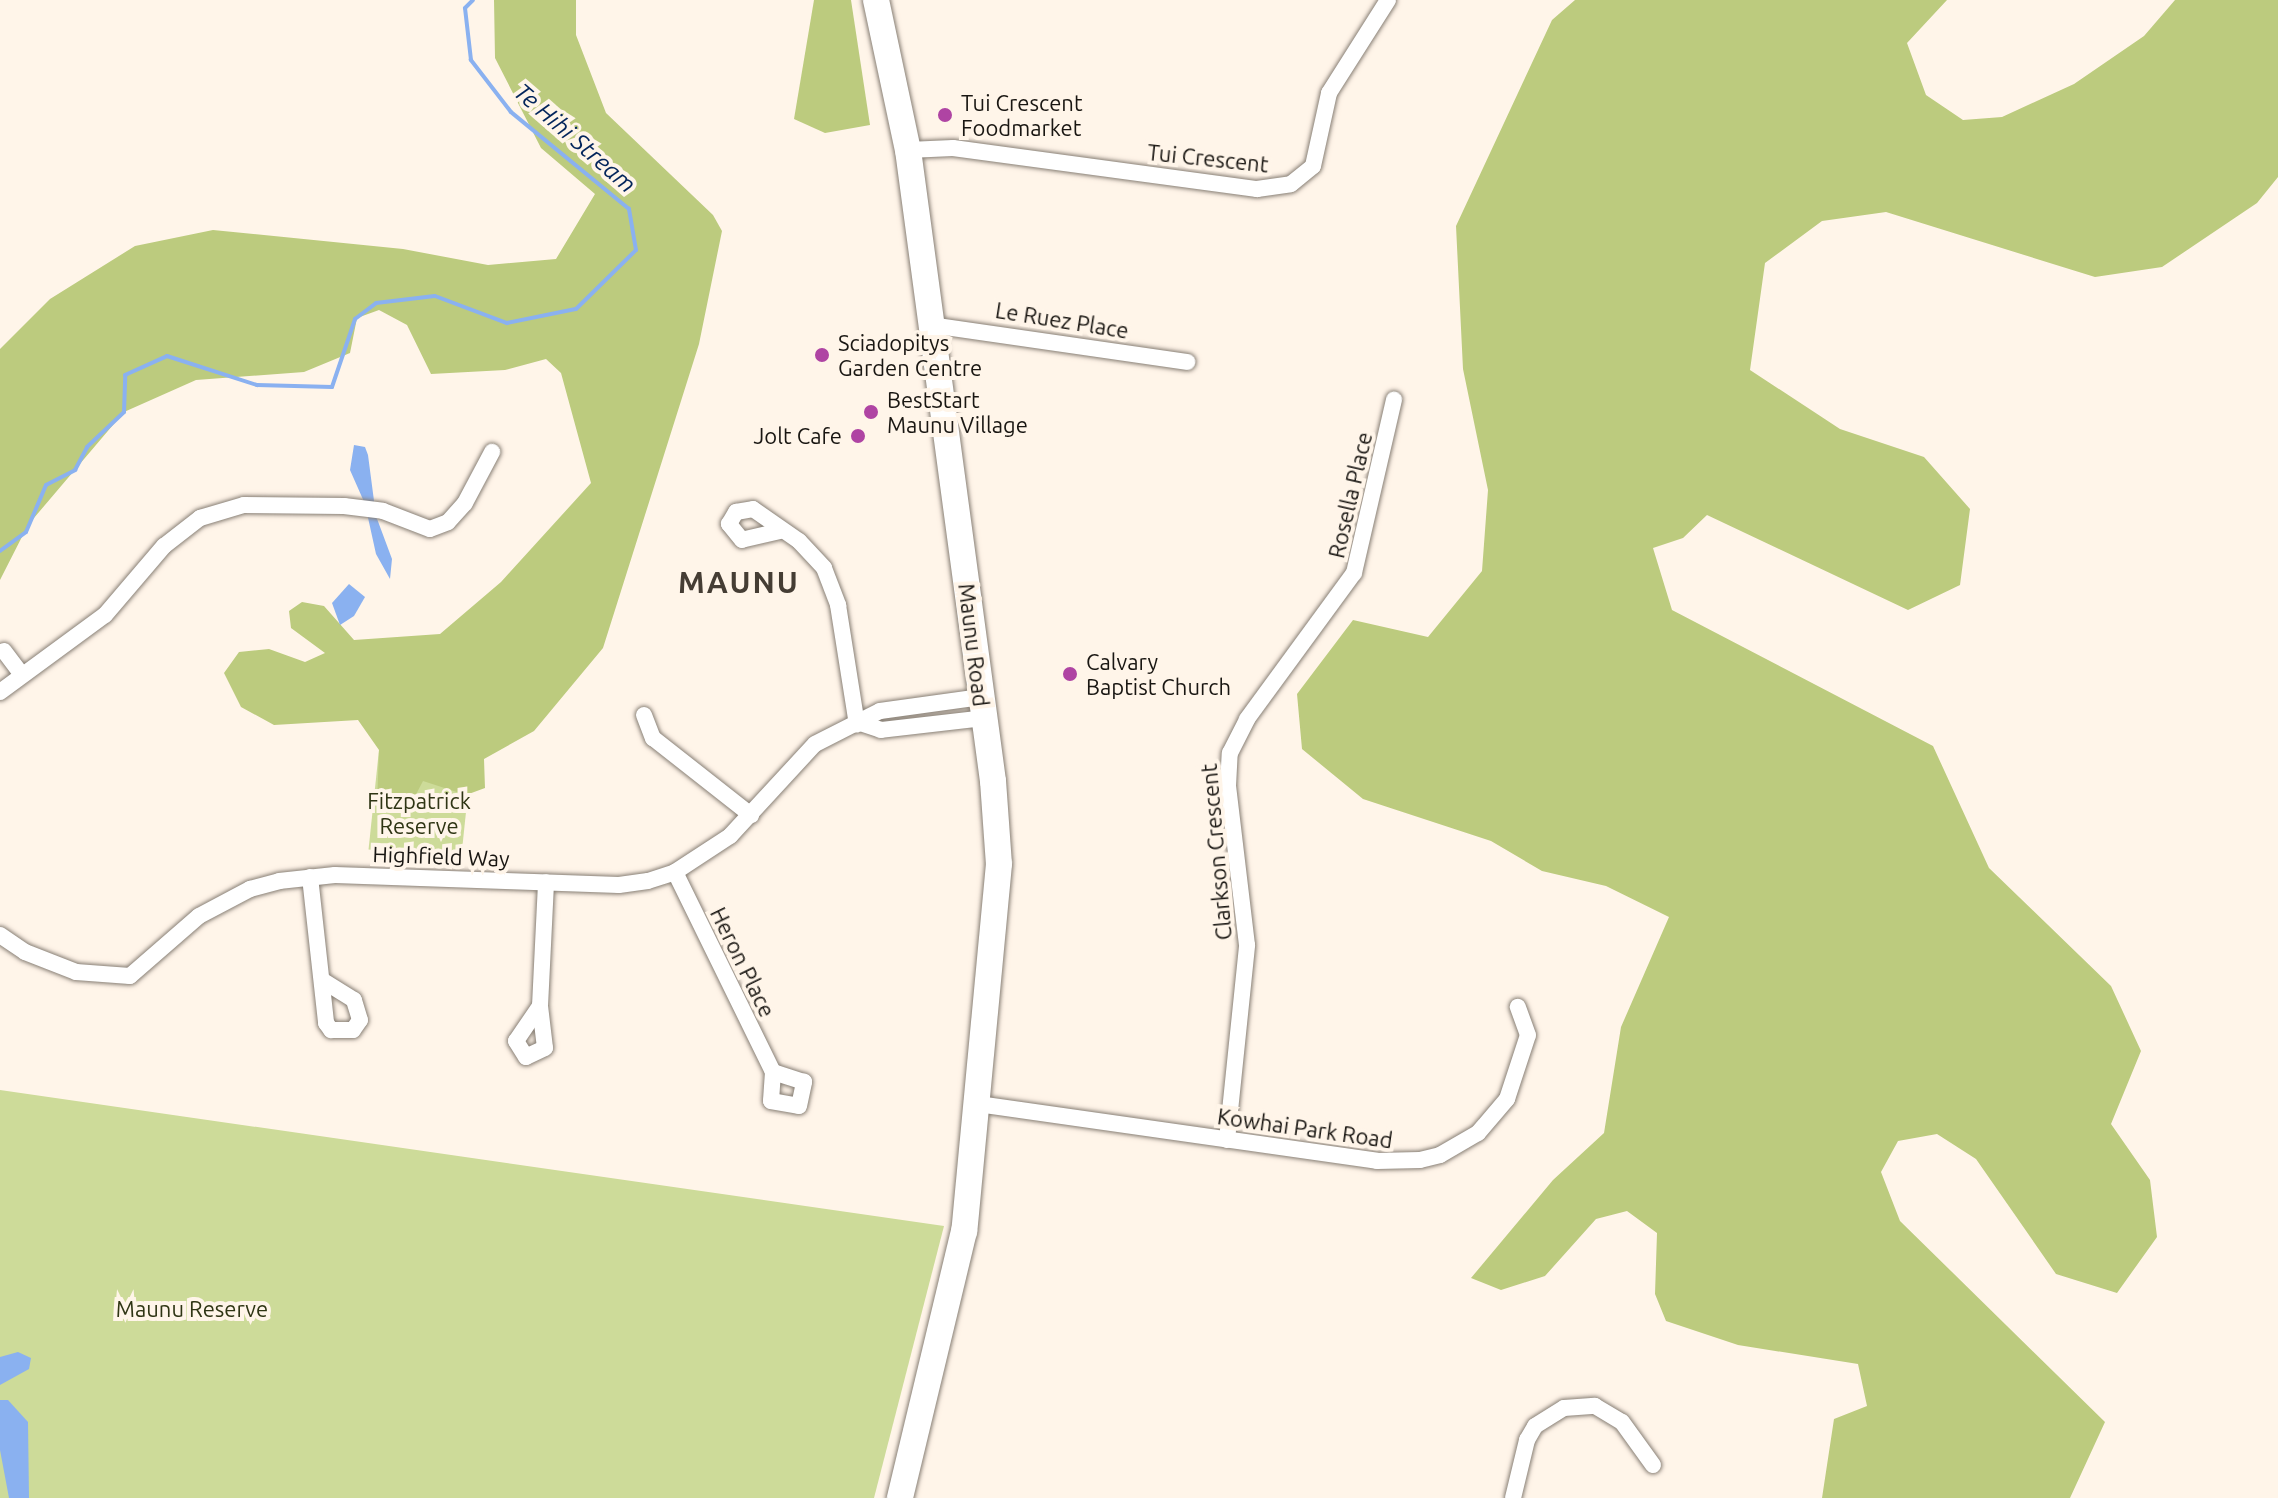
<!DOCTYPE html>
<style>
body{margin:0}
#map{position:relative;width:2278px;height:1498px;overflow:hidden;background:#fff5e9;font-family:Ubuntu,sans-serif}
div>[style]{position:absolute}
.green>*{inset:0;background:#cddb99;transform-origin:0 0}
.forest>*{inset:0;background:#bccb7e}
.water>*{inset:0;background:#8ab1f0}
.stream>*{height:4px;margin:-2px;padding:0 2px;transform-origin:2px;border-radius:2px;background:#8ab1f0}
.roads{filter:drop-shadow(0 0 2px #887f75) drop-shadow(0 0 2px #887f75)}
.minor>*{height:16px;margin:-8px;padding:0 8px;transform-origin:8px;border-radius:8px;background:#fff}
.primary>*{height:26px;margin:-13px;padding:0 13px;transform-origin:13px;border-radius:13px;background:#fff}
.dots>*{width:22px;height:22px;translate:-50% -50%;box-sizing:border-box;border:4px solid #fff5e9;border-radius:50%}
span{translate:-50% -50%;white-space:nowrap;text-align:center;line-height:1.15;-webkit-text-stroke:8px #fff5e9;paint-order:stroke}
.poi-label{font-size:22px;color:#191612}
.left{translate:0 -50%;text-align:left}
.right{translate:-100% -50%;text-align:right}
.street-label{font-size:22px;color:#191612}
.park-label{font-size:22px;color:#2f3514}
.water-label{font-size:24px;color:#03255b;font-style:italic}
.district-label{font-size:30px;color:#453d34;font-weight:700;letter-spacing:2px}
</style>
<div id="map">
<div class="green">
<div style="left:379px;top:750px;width:93px;height:100px;rotate:6deg"></div>
<div style="clip-path:polygon(0 1090px,944px 1226px,874px 1498px,0 1498px)"></div>
</div>
<div class="forest">
<div style="clip-path:polygon(494px 0,576px 0,576px 35px,606px 113px,713px 215px,722px 231px,699px 344px,603px 648px,534px 731px,484px 759px,485px 788px,466px 795px,423px 781px,410px 806px,395px 810px,377px 804px,379px 750px,358px 720px,274px 725px,241px 707px,224px 673px,239px 652px,269px 649px,305px 662px,325px 653px,291px 628px,289px 611px,302px 602px,324px 606px,354px 640px,440px 634px,501px 582px,591px 483px,561px 373px,546px 359px,505px 370px,431px 374px,407px 325px,379px 310px,357px 318px,350px 353px,304px 372px,196px 380px,124px 412px,28px 525px,0 580px,0 349px,50px 299px,135px 246px,213px 230px,403px 249px,488px 265px,556px 259px,595px 194px,541px 148px,495px 58px)"></div>
<div style="clip-path:polygon(814px 0,851px 0,870px 125px,825px 133px,794px 119px)"></div>
<div style="clip-path:polygon(1575px 0,1947px 0,1907px 43px,1926px 95px,1963px 120px,2002px 117px,2074px 84px,2144px 36px,2175px 0,2278px 0,2278px 177px,2257px 203px,2162px 267px,2095px 277px,1886px 212px,1822px 221px,1765px 263px,1750px 370px,1840px 429px,1924px 457px,1970px 509px,1960px 585px,1908px 610px,1707px 515px,1683px 538px,1653px 548px,1672px 610px,1933px 746px,1989px 868px,2111px 986px,2141px 1051px,2111px 1124px,2150px 1180px,2157px 1237px,2117px 1293px,2056px 1274px,1976px 1159px,1937px 1134px,1898px 1141px,1881px 1172px,1900px 1221px,2105px 1422px,2070px 1498px,1822px 1498px,1834px 1419px,1867px 1406px,1858px 1364px,1738px 1345px,1666px 1321px,1655px 1294px,1657px 1233px,1627px 1211px,1596px 1219px,1545px 1276px,1501px 1290px,1471px 1278px,1553px 1180px,1604px 1133px,1621px 1027px,1669px 917px,1606px 886px,1542px 871px,1491px 841px,1363px 799px,1302px 749px,1297px 694px,1353px 620px,1428px 637px,1482px 571px,1488px 490px,1463px 369px,1456px 226px,1552px 20px)"></div>
</div>
<div class="water">
<div style="clip-path:polygon(354px 445px,365px 447px,368px 455px,376px 516px,392px 559px,390px 579px,376px 554px,365px 504px,350px 470px)"></div>
<div style="clip-path:polygon(349px 584px,365px 597px,354px 616px,340px 625px,332px 603px)"></div>
<div style="clip-path:polygon(18px 1352px,31px 1358px,29px 1369px,0 1385px,0 1357px)"></div>
<div style="clip-path:polygon(0 1400px,8px 1400px,28px 1422px,29px 1498px,9px 1498px,0 1450px)"></div>
</div>
<div class="stream">
<div style="left:0;top:551px;width:32px;rotate:-36deg"></div>
<div style="left:26px;top:532px;width:51px;rotate:-66.9deg"></div>
<div style="left:46px;top:485px;width:33px;rotate:-27deg"></div>
<div style="left:75px;top:470px;width:26px;rotate:-62deg"></div>
<div style="left:87px;top:447px;width:51px;rotate:-43.4deg"></div>
<div style="left:124px;top:412px;width:37px;rotate:-88deg"></div>
<div style="left:125px;top:375px;width:46px;rotate:-24.3deg"></div>
<div style="left:167px;top:356px;width:95px;rotate:17.9deg"></div>
<div style="left:257px;top:385px;width:75px;rotate:1.5deg"></div>
<div style="left:332px;top:387px;width:72px;rotate:-71.3deg"></div>
<div style="left:355px;top:319px;width:26px;rotate:-37deg"></div>
<div style="left:376px;top:303px;width:59px;rotate:-6.8deg"></div>
<div style="left:435px;top:296px;width:77px;rotate:20.6deg"></div>
<div style="left:507px;top:323px;width:70px;rotate:-11.5deg"></div>
<div style="left:576px;top:309px;width:84px;rotate:-44.5deg"></div>
<div style="left:636px;top:250px;width:42px;rotate:-99.7deg"></div>
<div style="left:629px;top:209px;width:153px;rotate:-140.6deg"></div>
<div style="left:511px;top:112px;width:66px;rotate:-127.6deg"></div>
<div style="left:471px;top:60px;width:52px;rotate:-96.6deg"></div>
<div style="left:465px;top:8px;width:11px;rotate:-45deg"></div>
</div>
<div class="roads">
<div class="minor">
<div style="left:908px;top:150px;width:45px;rotate:-2.5deg"></div>
<div style="left:953px;top:148px;width:307px;rotate:7.7deg"></div>
<div style="left:1257px;top:189px;width:34px;rotate:-8deg"></div>
<div style="left:1291px;top:184px;width:28px;rotate:-39deg"></div>
<div style="left:1313px;top:166px;width:75px;rotate:-77.6deg"></div>
<div style="left:1329px;top:93px;width:110px;rotate:-57.6deg"></div>
<div style="left:931px;top:325px;width:259px;rotate:8.2deg"></div>
<div style="left:780px;top:531px;width:39px;rotate:167deg"></div>
<div style="left:742px;top:540px;width:21px;rotate:-129deg"></div>
<div style="left:729px;top:524px;width:14px;rotate:-60deg"></div>
<div style="left:736px;top:512px;width:17px;rotate:-10deg"></div>
<div style="left:753px;top:509px;width:56px;rotate:34.8deg"></div>
<div style="left:799px;top:541px;width:37px;rotate:47deg"></div>
<div style="left:824px;top:568px;width:40px;rotate:69deg"></div>
<div style="left:838px;top:605px;width:121px;rotate:81deg"></div>
<div style="left:4px;top:651px;width:26px;rotate:53deg"></div>
<div style="left:0;top:692px;width:130px;rotate:-36.3deg"></div>
<div style="left:105px;top:615px;width:91px;rotate:-49.5deg"></div>
<div style="left:164px;top:546px;width:46px;rotate:-37.9deg"></div>
<div style="left:200px;top:518px;width:46px;rotate:-16.5deg"></div>
<div style="left:244px;top:505px;width:100px;rotate:0.6deg"></div>
<div style="left:344px;top:506px;width:39px;rotate:7deg"></div>
<div style="left:383px;top:511px;width:50px;rotate:21deg"></div>
<div style="left:430px;top:529px;width:19px;rotate:-21deg"></div>
<div style="left:448px;top:522px;width:25px;rotate:-48deg"></div>
<div style="left:465px;top:503px;width:58px;rotate:-62.1deg"></div>
<div style="left:644px;top:715px;width:25px;rotate:69deg"></div>
<div style="left:653px;top:738px;width:125px;rotate:38.2deg"></div>
<div style="left:863px;top:724px;width:19px;rotate:18deg"></div>
<div style="left:881px;top:730px;width:104px;rotate:-6.6deg"></div>
<div style="left:675px;top:872px;width:223px;rotate:63.9deg"></div>
<div style="left:773px;top:1072px;width:29px;rotate:94deg"></div>
<div style="left:771px;top:1101px;width:28px;rotate:10deg"></div>
<div style="left:799px;top:1106px;width:25px;rotate:-78deg"></div>
<div style="left:804px;top:1082px;width:33px;rotate:-162deg"></div>
<div style="left:310px;top:877px;width:147px;rotate:83.7deg"></div>
<div style="left:326px;top:1023px;width:9px;rotate:54deg"></div>
<div style="left:331px;top:1030px;width:22px"></div>
<div style="left:353px;top:1030px;width:12px;rotate:-55deg"></div>
<div style="left:360px;top:1020px;width:21px;rotate:-107deg"></div>
<div style="left:354px;top:1000px;width:36px;rotate:-148deg"></div>
<div style="left:0;top:935px;width:30px;rotate:34deg"></div>
<div style="left:25px;top:952px;width:55px;rotate:21.4deg"></div>
<div style="left:76px;top:972px;width:54px;rotate:4.2deg"></div>
<div style="left:130px;top:976px;width:91px;rotate:-41deg"></div>
<div style="left:199px;top:916px;width:58px;rotate:-27.9deg"></div>
<div style="left:250px;top:889px;width:30px;rotate:-15deg"></div>
<div style="left:279px;top:881px;width:56px;rotate:-6.1deg"></div>
<div style="left:335px;top:875px;width:284px;rotate:2deg"></div>
<div style="left:619px;top:885px;width:29px;rotate:-8deg"></div>
<div style="left:648px;top:881px;width:28px;rotate:-18deg"></div>
<div style="left:675px;top:872px;width:66px;rotate:-33.2deg"></div>
<div style="left:730px;top:836px;width:125px;rotate:-47.3deg"></div>
<div style="left:815px;top:744px;width:73px;rotate:-26.9deg"></div>
<div style="left:880px;top:711px;width:102px;rotate:-7.9deg"></div>
<div style="left:540px;top:1006px;width:42px;rotate:83.2deg"></div>
<div style="left:545px;top:1048px;width:21px;rotate:155deg"></div>
<div style="left:526px;top:1057px;width:19px;rotate:-122deg"></div>
<div style="left:516px;top:1041px;width:42px;rotate:-55.6deg"></div>
<div style="left:540px;top:1006px;width:124px;rotate:-87.2deg"></div>
<div style="left:978px;top:1104px;width:403px;rotate:8.1deg"></div>
<div style="left:1377px;top:1161px;width:43px;rotate:-1.3deg"></div>
<div style="left:1420px;top:1160px;width:21px;rotate:-14deg"></div>
<div style="left:1440px;top:1155px;width:44px;rotate:-30.1deg"></div>
<div style="left:1478px;top:1133px;width:45px;rotate:-49.5deg"></div>
<div style="left:1507px;top:1099px;width:67px;rotate:-71.8deg"></div>
<div style="left:1528px;top:1035px;width:30px;rotate:-110deg"></div>
<div style="left:1227px;top:1140px;width:196px;rotate:-84.1deg"></div>
<div style="left:1247px;top:945px;width:160px;rotate:-96.8deg"></div>
<div style="left:1228px;top:786px;width:33px;rotate:-87deg"></div>
<div style="left:1230px;top:753px;width:38px;rotate:-63deg"></div>
<div style="left:1247px;top:719px;width:181px;rotate:-53.8deg"></div>
<div style="left:1354px;top:573px;width:178px;rotate:-77deg"></div>
<div style="left:1513px;top:1498px;width:60px;rotate:-76.4deg"></div>
<div style="left:1527px;top:1440px;width:16px;rotate:-60deg"></div>
<div style="left:1535px;top:1426px;width:34px;rotate:-32deg"></div>
<div style="left:1564px;top:1408px;width:31px;rotate:-4deg"></div>
<div style="left:1595px;top:1406px;width:31px;rotate:31deg"></div>
<div style="left:1622px;top:1422px;width:53px;rotate:54.2deg"></div>
</div>
<div class="primary">
<div style="left:876px;top:0;width:153px;rotate:78deg"></div>
<div style="left:908px;top:150px;width:637px;rotate:82.33deg"></div>
<div style="left:993px;top:781px;width:83px;rotate:85.9deg"></div>
<div style="left:999px;top:864px;width:369px;rotate:95.4deg"></div>
<div style="left:964px;top:1231px;width:275px;rotate:103.5deg"></div>
</div>
</div>
<div class="dots">
<div style="left:945px;top:115px;background:#af44a3"></div>
<div style="left:822px;top:355px;background:#af44a3"></div>
<div style="left:871px;top:412px;background:#af44a3"></div>
<div style="left:858px;top:436px;background:#af44a3"></div>
<div style="left:1070px;top:674px;background:#af44a3"></div>
</div>
<div class="poi-label">
<span class="left" style="left:961px;top:115px">Tui Crescent<br>Foodmarket</span>
<span class="left" style="left:838px;top:355px">Sciadopitys<br>Garden Centre</span>
<span class="left" style="left:887px;top:412px">BestStart<br>Maunu Village</span>
<span class="right" style="left:842px;top:436px">Jolt Cafe</span>
<span class="left" style="left:1086px;top:674px">Calvary<br>Baptist Church</span>
</div>
<div class="street-label">
<span style="left:1208px;top:158px;rotate:6deg">Tui Crescent</span>
<span style="left:1062px;top:320px;rotate:9deg">Le Ruez Place</span>
<span style="left:1350px;top:495px;rotate:-77deg">Rosella Place</span>
<span style="left:974px;top:645px;rotate:83deg">Maunu Road</span>
<span style="left:1216px;top:852px;rotate:-95deg">Clarkson Crescent</span>
<span style="left:441px;top:856px;rotate:2deg">Highfield Way</span>
<span style="left:743px;top:962px;rotate:64deg">Heron Place</span>
<span style="left:1305px;top:1128px;rotate:8deg">Kowhai Park Road</span>
</div>
<div class="park-label">
<span style="left:419px;top:813px">Fitzpatrick<br>Reserve</span>
<span style="left:192px;top:1309px">Maunu Reserve</span>
</div>
<div class="water-label">
<span style="left:575px;top:138px;rotate:41deg">Te Hihi Stream</span>
</div>
<div class="district-label">
<span style="left:739px;top:582px">MAUNU</span>
</div>
</div>
